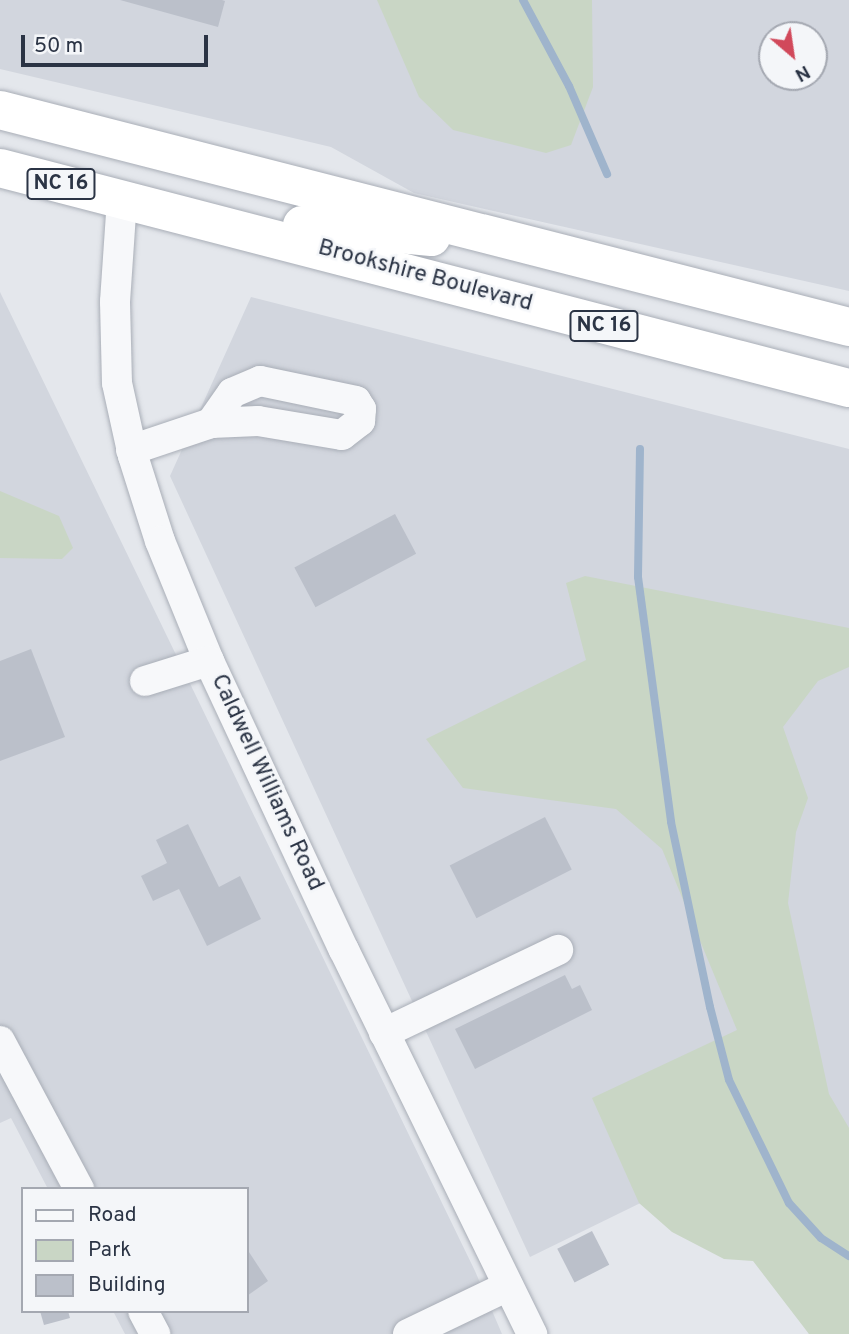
<!DOCTYPE html>
<style>
body{margin:0}
#map{position:relative;width:849px;height:1334px;overflow:hidden;background:#e4e7ec;font-family:Overpass,sans-serif}
div>[style]{position:absolute}
.built>*{inset:0;background:#d2d6de}
.green>*{inset:0;background:#c9d6c5}
.stream>*{height:8px;margin:-4px;padding:0 4px;transform-origin:4px;border-radius:4px;background:#9fb4cc}
.building>*{inset:0;background:#bbc0ca;transform-origin:0 0}
.roads{filter:drop-shadow(0 0 2px #a9aeb7) drop-shadow(0 0 2px #a9aeb7)}
.minor>*{height:30px;margin:-15px;padding:0 15px;transform-origin:15px;border-radius:15px;background:#f7f8fa}
.highway>*{height:38px;margin:-19px;padding:0 19px;transform-origin:19px;border-radius:19px;background:#fff}
span{translate:-50% -50%;white-space:nowrap;text-align:center;line-height:1.15;-webkit-text-stroke:5px #f4f6f9;paint-order:stroke}
.shield-label span{padding:2px 5px;background:#f4f6f9;border:2px solid;border-radius:5px;-webkit-text-stroke-width:0}
.shield-label{font-size:21px;color:#2b3445;font-weight:700}
.street-label{font-size:23px;color:#2b3445}
.legend{position:absolute;left:21px;top:1187px;width:228px;height:126px;box-sizing:border-box;background:#f4f6f9;border:2px solid #a4a8b1;margin:0;padding:9px 12px;list-style:none;font-size:21px;color:#2b3445}
.legend li{display:flex;align-items:center;gap:14px;height:35px}
.legend b{width:35px;border:2px solid #a4a8b1}
.north{position:absolute;left:758px;top:21px;width:70px;height:70px;box-sizing:border-box;background:#f4f6f9;border:2px solid #a4a8b1;border-radius:50%;rotate:151deg;font-size:19px;font-weight:700;line-height:28px;text-align:center;color:#2b3445}
.north::after{content:'';display:block;margin:auto;width:24px;height:32px;background:#d1495b;clip-path:polygon(50% 0,100% 100%,50% 72%,0 100%)}
.scale{position:absolute;left:21px;top:35px;width:187px;height:32px;box-sizing:border-box;border:4px solid #2b3445;border-top:0;padding-left:9px;font-size:21px;line-height:24px;white-space:nowrap;color:#2b3445;-webkit-text-stroke:5px #f4f6f9;paint-order:stroke}
</style>
<div id="map">
<div class="built">
<div style="clip-path:polygon(evenodd,0 0,849px 0,849px 291px,414px 193px,331px 147px,0 69px,0 0,772px 35px,814px 35px,814px 77px,772px 77px,772px 35px)"></div>
<div style="clip-path:polygon(0 292px,475px 1271px,502px 1334px,125px 1334px,113px 1311px,247px 1311px,247px 1189px,48px 1189px,11px 1118px,0 1123px)"></div>
<div style="clip-path:polygon(251px 297px,849px 449px,849px 1316px,809px 1334px,710px 1169px,530px 1257px,170px 476px)"></div>
</div>
<div class="green">
<div style="clip-path:polygon(377px 0,592px 0,593px 87px,571px 145px,546px 153px,453px 130px,419px 97px)"></div>
<div style="clip-path:polygon(0 491px,59px 516px,73px 548px,62px 559px,0 558px)"></div>
<div style="clip-path:polygon(585px 576px,849px 628px,849px 667px,818px 681px,783px 727px,808px 798px,796px 832px,788px 903px,829px 1094px,849px 1128px,849px 1334px,809px 1334px,753px 1261px,724px 1259px,672px 1232px,639px 1203px,592px 1098px,737px 1030px,662px 849px,616px 809px,463px 788px,426px 739px,586px 660px,566px 583px)"></div>
</div>
<div class="stream">
<div style="left:523px;top:0;width:98px;rotate:61.9deg"></div>
<div style="left:569px;top:86px;width:96px;rotate:66.6deg"></div>
<div style="left:640px;top:449px;width:128px;rotate:90.9deg"></div>
<div style="left:638px;top:577px;width:247px;rotate:82.3deg"></div>
<div style="left:671px;top:822px;width:189px;rotate:78.1deg"></div>
<div style="left:710px;top:1007px;width:75px;rotate:75.4deg"></div>
<div style="left:729px;top:1080px;width:137px;rotate:64deg"></div>
<div style="left:789px;top:1203px;width:47px;rotate:47.6deg"></div>
<div style="left:821px;top:1238px;width:33px;rotate:33deg"></div>
</div>
<div class="building">
<div style="clip-path:polygon(120px 0,222px 0,225px 1px,218px 27px)"></div>
<div style="left:395px;top:514px;width:45px;height:114px;rotate:62deg"></div>
<div style="clip-path:polygon(31px 649px,65px 737px,0 761px,0 661px)"></div>
<div style="left:545px;top:817px;width:59px;height:107px;rotate:63deg"></div>
<div style="clip-path:polygon(188px 824px,219px 887px,240px 876px,261px 919px,207px 946px,179px 889px,153px 901px,141px 876px,167px 863px,156px 840px)"></div>
<div style="clip-path:polygon(565px 975px,572px 989px,580px 985px,592px 1010px,475px 1069px,455px 1029px)"></div>
<div style="left:592px;top:1231px;width:38px;height:39px;rotate:63deg"></div>
<div style="clip-path:polygon(247px 1249px,268px 1281px,247px 1296px)"></div>
<div style="clip-path:polygon(40px 1311px,68px 1311px,70px 1318px,44px 1325px)"></div>
</div>
<div class="roads">
<div class="minor">
<div style="left:122px;top:199px;width:103px;rotate:93.9deg"></div>
<div style="left:115px;top:302px;width:81px;rotate:88.6deg"></div>
<div style="left:117px;top:383px;width:75px;rotate:77.6deg"></div>
<div style="left:133px;top:456px;width:89px;rotate:72.4deg"></div>
<div style="left:160px;top:541px;width:130px;rotate:67.8deg"></div>
<div style="left:209px;top:661px;width:319px;rotate:65deg"></div>
<div style="left:344px;top:950px;width:428px;rotate:63.9deg"></div>
<div style="left:131px;top:450px;width:84px;rotate:-18.6deg"></div>
<div style="left:211px;top:423px;width:47px;rotate:-2.4deg"></div>
<div style="left:258px;top:421px;width:85px;rotate:9.5deg"></div>
<div style="left:342px;top:435px;width:23px;rotate:-38deg"></div>
<div style="left:360px;top:421px;width:12px;rotate:-85deg"></div>
<div style="left:361px;top:409px;width:9px;rotate:-122deg"></div>
<div style="left:356px;top:401px;width:98px;rotate:-168.2deg"></div>
<div style="left:260px;top:381px;width:30px;rotate:157deg"></div>
<div style="left:232px;top:393px;width:37px;rotate:125deg"></div>
<div style="left:145px;top:681px;width:67px;rotate:-17.4deg"></div>
<div style="left:384px;top:1033px;width:193px;rotate:-25.5deg"></div>
<div style="left:0;top:1041px;width:168px;rotate:61.9deg"></div>
<div style="left:143px;top:1311px;width:26px;rotate:62deg"></div>
<div style="left:408px;top:1334px;width:111px;rotate:-25.6deg"></div>
</div>
<div class="highway">
<div style="left:0;top:110px;width:876px;rotate:14.34deg"></div>
<div style="left:0;top:168px;width:877px;rotate:14.53deg"></div>
<div style="left:302px;top:225px;width:130px;rotate:5.3deg"></div>
</div>
</div>
<div class="shield-label">
<span style="left:61px;top:184px">NC 16</span>
<span style="left:604px;top:326px">NC 16</span>
</div>
<div class="street-label">
<span style="left:425px;top:277px;rotate:15deg">Brookshire Boulevard</span>
<span style="left:266px;top:783px;rotate:65deg">Caldwell Williams Road</span>
</div>
<ul class="legend">
<li><b style="height:9px;background:#f7f8fa"></b>Road</li>
<li><b style="height:19px;background:#c9d6c5"></b>Park</li>
<li><b style="height:19px;background:#bbc0ca"></b>Building</li>
</ul>
<div class="north">N</div>
<div class="scale">50 m</div>
</div>
